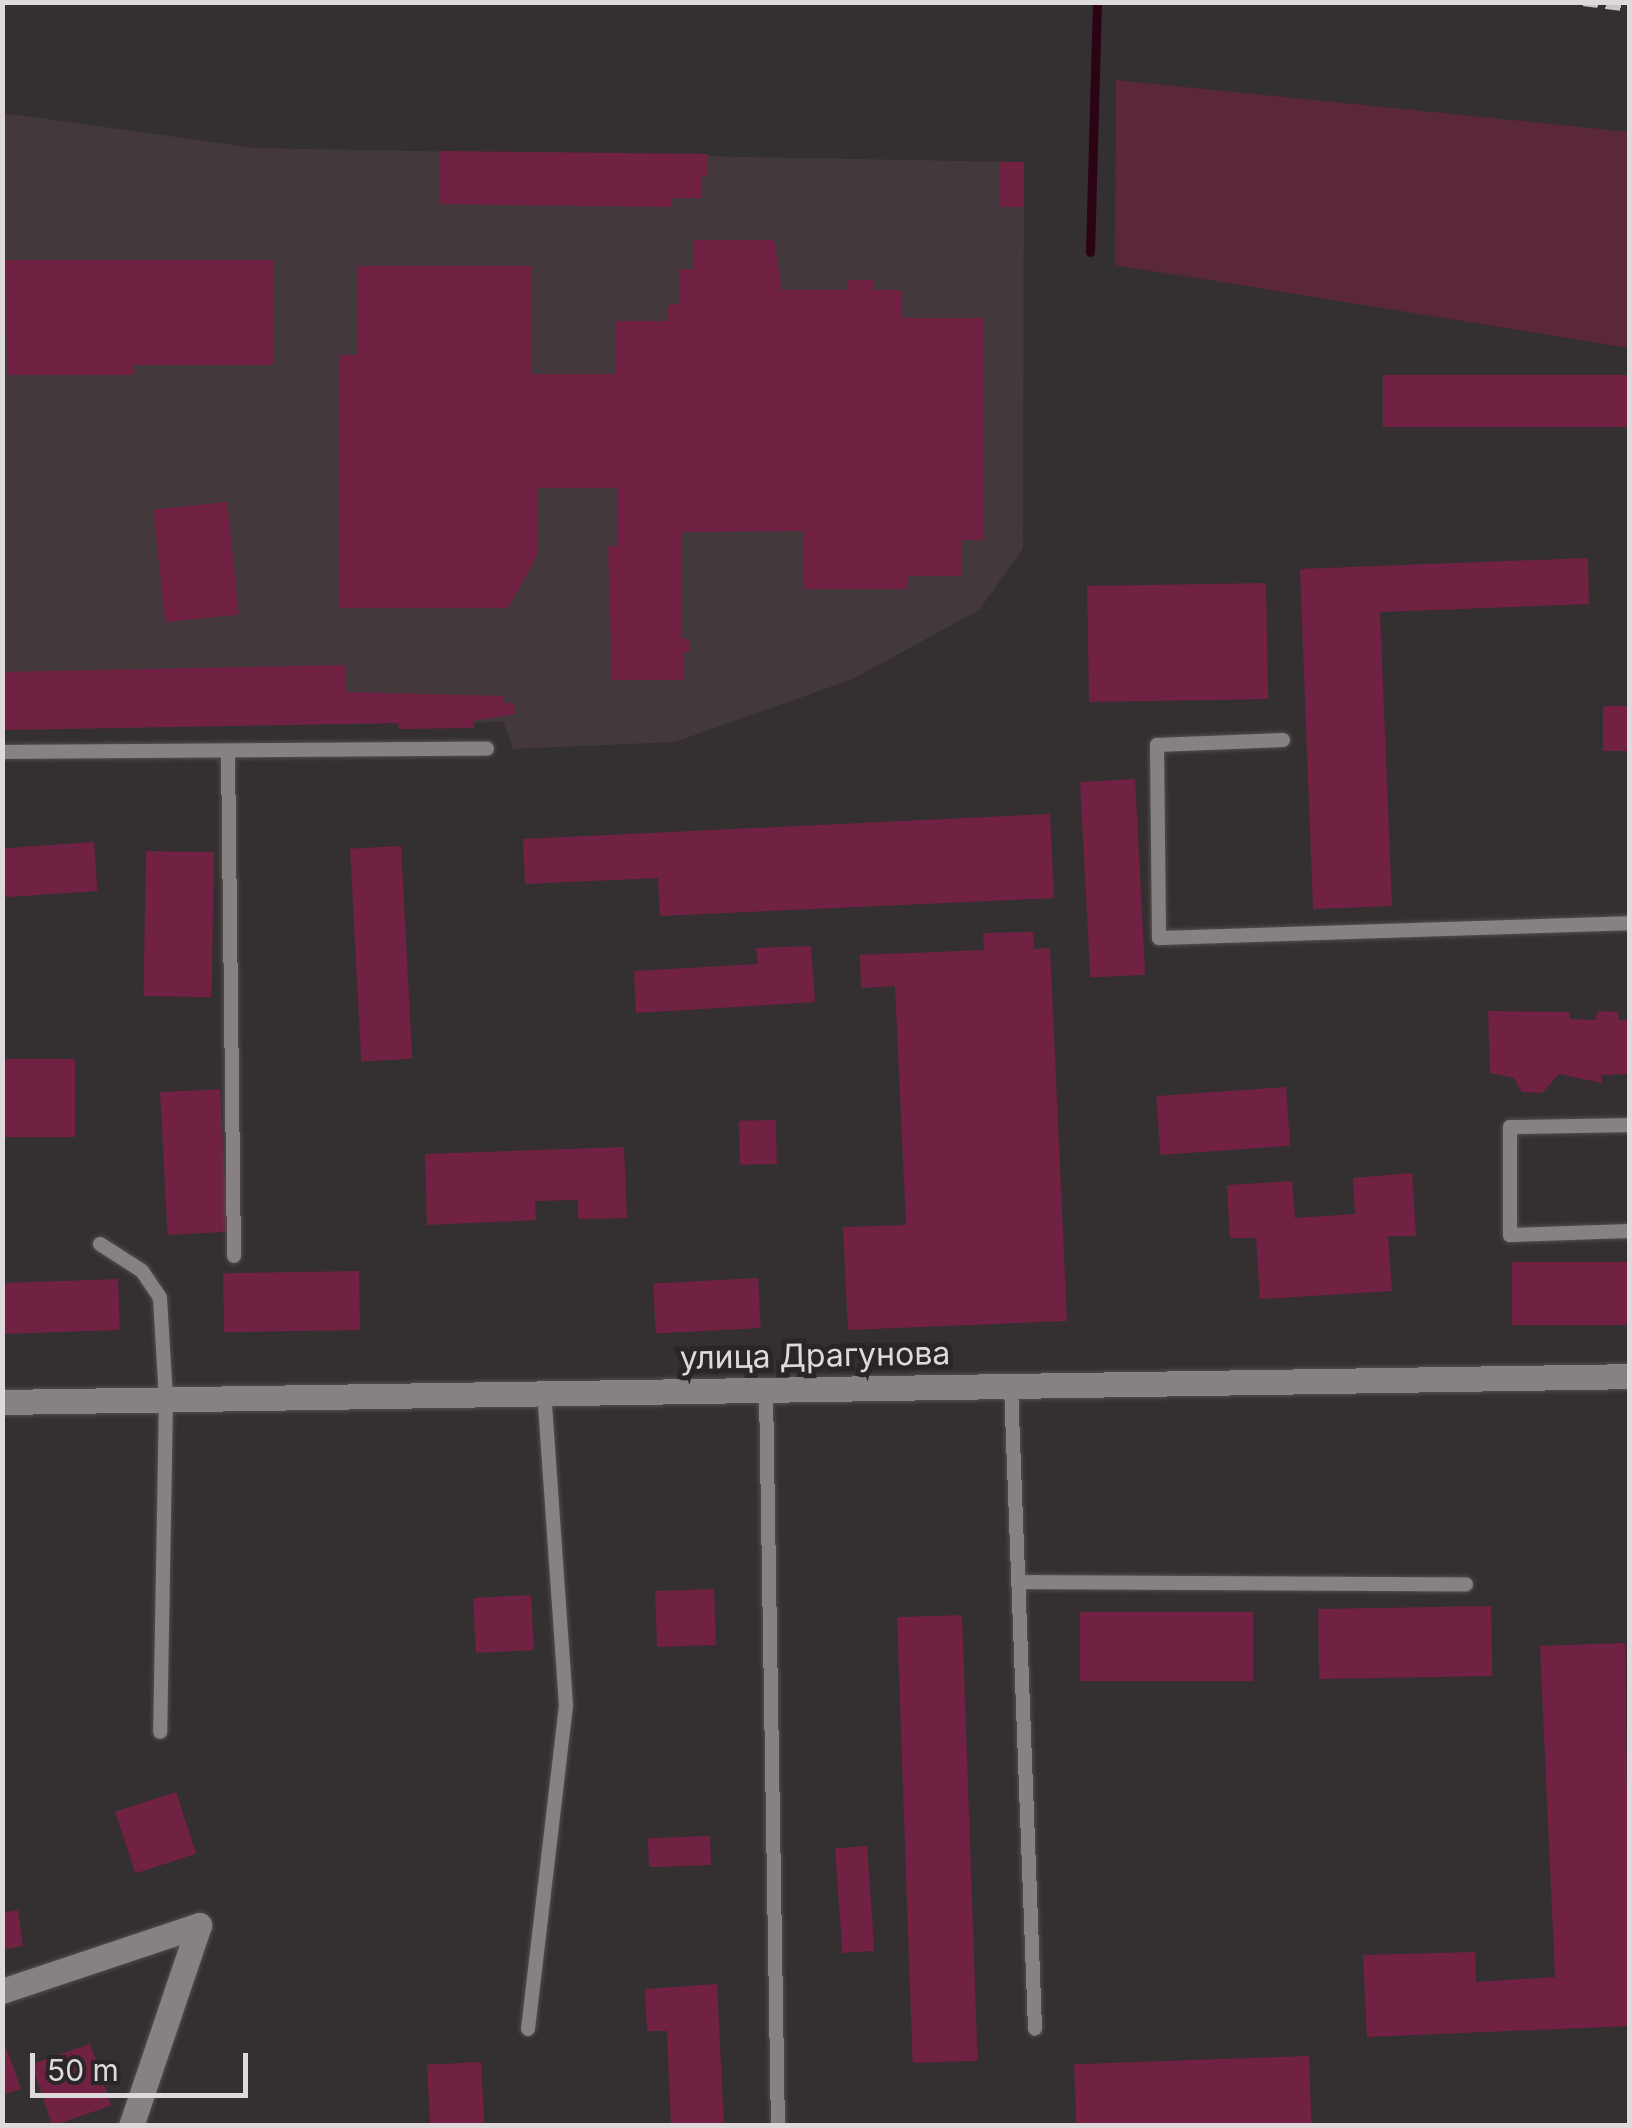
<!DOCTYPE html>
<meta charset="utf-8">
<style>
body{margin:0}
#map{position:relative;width:1632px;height:2128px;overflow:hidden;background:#342f31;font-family:Inter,sans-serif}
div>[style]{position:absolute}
.built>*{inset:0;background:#43383b}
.green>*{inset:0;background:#5a283a}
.stream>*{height:9px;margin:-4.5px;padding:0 4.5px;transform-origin:4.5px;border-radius:4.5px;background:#2b0314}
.building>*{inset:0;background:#712243;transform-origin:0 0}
.roads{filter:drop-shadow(0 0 2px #524e4f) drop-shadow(0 0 2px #524e4f)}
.lane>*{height:14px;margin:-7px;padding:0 7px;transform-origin:7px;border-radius:7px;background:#878182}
.street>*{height:25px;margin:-12.5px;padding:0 12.5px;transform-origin:12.5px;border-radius:12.5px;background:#878182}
.secondary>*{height:25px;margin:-12.5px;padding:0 12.5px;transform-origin:12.5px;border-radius:12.5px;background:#878182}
.rail>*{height:8px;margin-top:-4px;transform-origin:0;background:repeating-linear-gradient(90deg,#c9c5c6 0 15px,transparent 0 23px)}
span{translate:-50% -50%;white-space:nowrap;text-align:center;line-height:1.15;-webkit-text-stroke:10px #2a2527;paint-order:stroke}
.street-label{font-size:32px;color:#dedadb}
.frame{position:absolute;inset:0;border:5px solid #dedadb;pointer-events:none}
.scale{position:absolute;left:30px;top:2053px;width:218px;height:45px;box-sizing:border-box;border:5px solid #dedadb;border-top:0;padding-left:12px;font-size:30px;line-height:35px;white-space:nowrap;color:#dedadb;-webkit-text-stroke:8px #2a2527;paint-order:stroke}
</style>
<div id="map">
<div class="built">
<div style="clip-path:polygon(3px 113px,256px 148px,1024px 162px,1023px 549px,979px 610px,853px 679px,675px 742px,513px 749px,503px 721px,399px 729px,398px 723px,3px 730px)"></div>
</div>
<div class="green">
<div style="clip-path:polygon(1116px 80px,1629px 132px,1629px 348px,1115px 265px)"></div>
</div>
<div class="stream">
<div style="left:1090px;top:252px;width:250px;rotate:-88.4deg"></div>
</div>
<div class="building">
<div style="clip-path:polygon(440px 151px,708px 154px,707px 176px,701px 176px,701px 198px,672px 198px,672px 207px,439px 204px)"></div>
<div style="left:999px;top:162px;width:25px;height:45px"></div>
<div style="clip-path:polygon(694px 240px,774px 240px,782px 290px,848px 290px,848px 280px,873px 280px,874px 290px,902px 290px,902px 318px,984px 318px,984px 540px,962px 540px,962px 576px,908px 576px,908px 589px,804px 589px,804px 531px,682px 532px,682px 639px,690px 639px,690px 652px,683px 652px,683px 680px,612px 680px,608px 546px,617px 546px,617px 488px,538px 488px,538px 554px,508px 608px,340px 608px,340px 355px,358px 355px,358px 266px,532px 266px,531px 374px,616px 374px,616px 321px,668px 321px,668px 305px,679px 304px,679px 269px,694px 269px)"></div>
<div style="clip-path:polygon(6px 260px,273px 260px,273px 365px,134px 365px,134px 375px,7px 375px)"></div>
<div style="left:1630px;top:375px;width:52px;height:247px;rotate:90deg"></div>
<div style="left:227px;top:502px;width:113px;height:74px;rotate:84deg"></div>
<div style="clip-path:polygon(1588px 558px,1589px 604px,1380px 612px,1392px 906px,1313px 909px,1300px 569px)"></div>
<div style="left:1266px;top:583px;width:116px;height:179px;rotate:89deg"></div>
<div style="clip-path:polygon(345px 665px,346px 692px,503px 696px,503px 703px,514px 703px,515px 714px,473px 721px,474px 728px,399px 729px,398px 723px,2px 730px,2px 672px)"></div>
<div style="left:1630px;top:706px;width:45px;height:27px;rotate:90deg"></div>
<div style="left:1135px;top:779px;width:196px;height:55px;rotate:87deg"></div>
<div style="clip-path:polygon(1050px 814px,1054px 898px,660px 916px,658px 878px,525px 884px,523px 839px)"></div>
<div style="left:94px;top:842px;width:49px;height:92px;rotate:86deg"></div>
<div style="left:401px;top:846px;width:213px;height:51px;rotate:87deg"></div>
<div style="left:146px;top:851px;width:68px;height:145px;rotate:1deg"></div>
<div style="clip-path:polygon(1033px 932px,1034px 949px,1050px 948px,1067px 1321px,848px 1330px,843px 1227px,906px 1225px,895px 986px,861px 988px,860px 955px,984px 950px,983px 933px)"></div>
<div style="clip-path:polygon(811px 946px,815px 1002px,636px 1013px,634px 971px,758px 964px,756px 948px)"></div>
<div style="clip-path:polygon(1488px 1011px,1569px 1012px,1570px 1019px,1596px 1020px,1597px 1011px,1618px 1012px,1619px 1020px,1630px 1020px,1630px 1074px,1601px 1075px,1602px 1083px,1559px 1074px,1542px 1093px,1522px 1092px,1514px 1078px,1490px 1073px)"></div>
<div style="left:75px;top:1059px;width:78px;height:73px;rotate:90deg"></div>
<div style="left:1286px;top:1087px;width:59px;height:130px;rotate:86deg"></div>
<div style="left:220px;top:1089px;width:143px;height:60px;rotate:87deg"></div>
<div style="left:776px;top:1120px;width:44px;height:37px;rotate:89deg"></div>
<div style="clip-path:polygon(624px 1147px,627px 1218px,578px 1219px,578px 1200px,535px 1201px,536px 1220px,427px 1225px,425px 1154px)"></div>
<div style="clip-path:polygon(1412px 1173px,1416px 1236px,1388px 1236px,1392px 1291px,1260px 1299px,1256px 1238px,1230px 1238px,1227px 1185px,1292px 1181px,1295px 1218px,1355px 1214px,1353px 1178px)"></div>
<div style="left:1630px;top:1262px;width:63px;height:118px;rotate:90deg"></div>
<div style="left:359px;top:1271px;width:59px;height:136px;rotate:89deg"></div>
<div style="left:758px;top:1278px;width:50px;height:105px;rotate:87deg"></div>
<div style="left:118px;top:1279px;width:51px;height:116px;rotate:88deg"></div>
<div style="left:714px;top:1589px;width:56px;height:59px;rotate:88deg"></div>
<div style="left:531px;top:1595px;width:55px;height:58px;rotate:87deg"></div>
<div style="left:1491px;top:1606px;width:70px;height:173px;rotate:89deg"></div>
<div style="left:1253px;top:1612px;width:69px;height:173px;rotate:90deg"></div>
<div style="left:962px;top:1615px;width:446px;height:65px;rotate:88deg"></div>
<div style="clip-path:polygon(1625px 1643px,1630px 2026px,1367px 2037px,1363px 1955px,1475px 1952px,1476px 1982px,1555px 1977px,1540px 1646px)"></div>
<div style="left:176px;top:1792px;width:65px;height:64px;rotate:72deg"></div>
<div style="left:710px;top:1836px;width:29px;height:62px;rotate:88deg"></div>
<div style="left:867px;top:1846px;width:105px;height:32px;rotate:86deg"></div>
<div style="clip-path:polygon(18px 1910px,23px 1946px,2px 1950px,2px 1913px)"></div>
<div style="clip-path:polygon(717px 1984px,724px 2126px,671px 2126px,667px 2031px,647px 2031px,645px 1989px)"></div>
<div style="clip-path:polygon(2px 2036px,21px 2089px,2px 2095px)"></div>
<div style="left:90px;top:2044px;width:65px;height:62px;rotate:71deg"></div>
<div style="left:1309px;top:2056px;width:70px;height:235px;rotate:88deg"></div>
<div style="left:481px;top:2062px;width:64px;height:54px;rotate:87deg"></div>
</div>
<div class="roads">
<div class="lane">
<div style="left:1283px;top:740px;width:126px;rotate:177.7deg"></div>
<div style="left:1157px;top:745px;width:193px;rotate:89.4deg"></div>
<div style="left:1159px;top:938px;width:471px;rotate:-1.8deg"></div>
<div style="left:228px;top:751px;width:505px;rotate:89.32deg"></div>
<div style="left:2px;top:752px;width:485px;rotate:-0.4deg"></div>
<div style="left:1630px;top:1125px;width:120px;rotate:179deg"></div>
<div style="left:1510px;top:1127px;width:108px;rotate:90deg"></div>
<div style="left:1510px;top:1235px;width:120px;rotate:-1.9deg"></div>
<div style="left:100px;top:1244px;width:50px;rotate:32.7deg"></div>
<div style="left:142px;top:1271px;width:32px;rotate:56deg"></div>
<div style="left:160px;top:1298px;width:101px;rotate:86.6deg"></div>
<div style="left:166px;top:1399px;width:333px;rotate:91deg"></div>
<div style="left:1011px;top:1386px;width:643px;rotate:87.86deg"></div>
<div style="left:766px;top:1390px;width:736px;rotate:89.07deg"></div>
<div style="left:1018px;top:1582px;width:448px;rotate:0.3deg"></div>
<div style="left:528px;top:2029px;width:326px;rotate:-83.3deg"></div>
<div style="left:566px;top:1705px;width:313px;rotate:-94deg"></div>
</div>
<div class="street">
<div style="left:2px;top:1991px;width:208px;rotate:-18.5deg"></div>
<div style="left:131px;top:2126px;width:212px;rotate:-71.3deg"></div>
</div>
<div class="secondary">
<div style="left:2px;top:1402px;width:1628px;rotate:-0.91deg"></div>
</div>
</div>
<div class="rail">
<div style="left:1583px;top:2px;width:47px;rotate:7.3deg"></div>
</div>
<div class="street-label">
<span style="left:815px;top:1356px;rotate:-1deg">улица Драгунова</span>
</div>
<div class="frame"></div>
<div class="scale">50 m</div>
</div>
